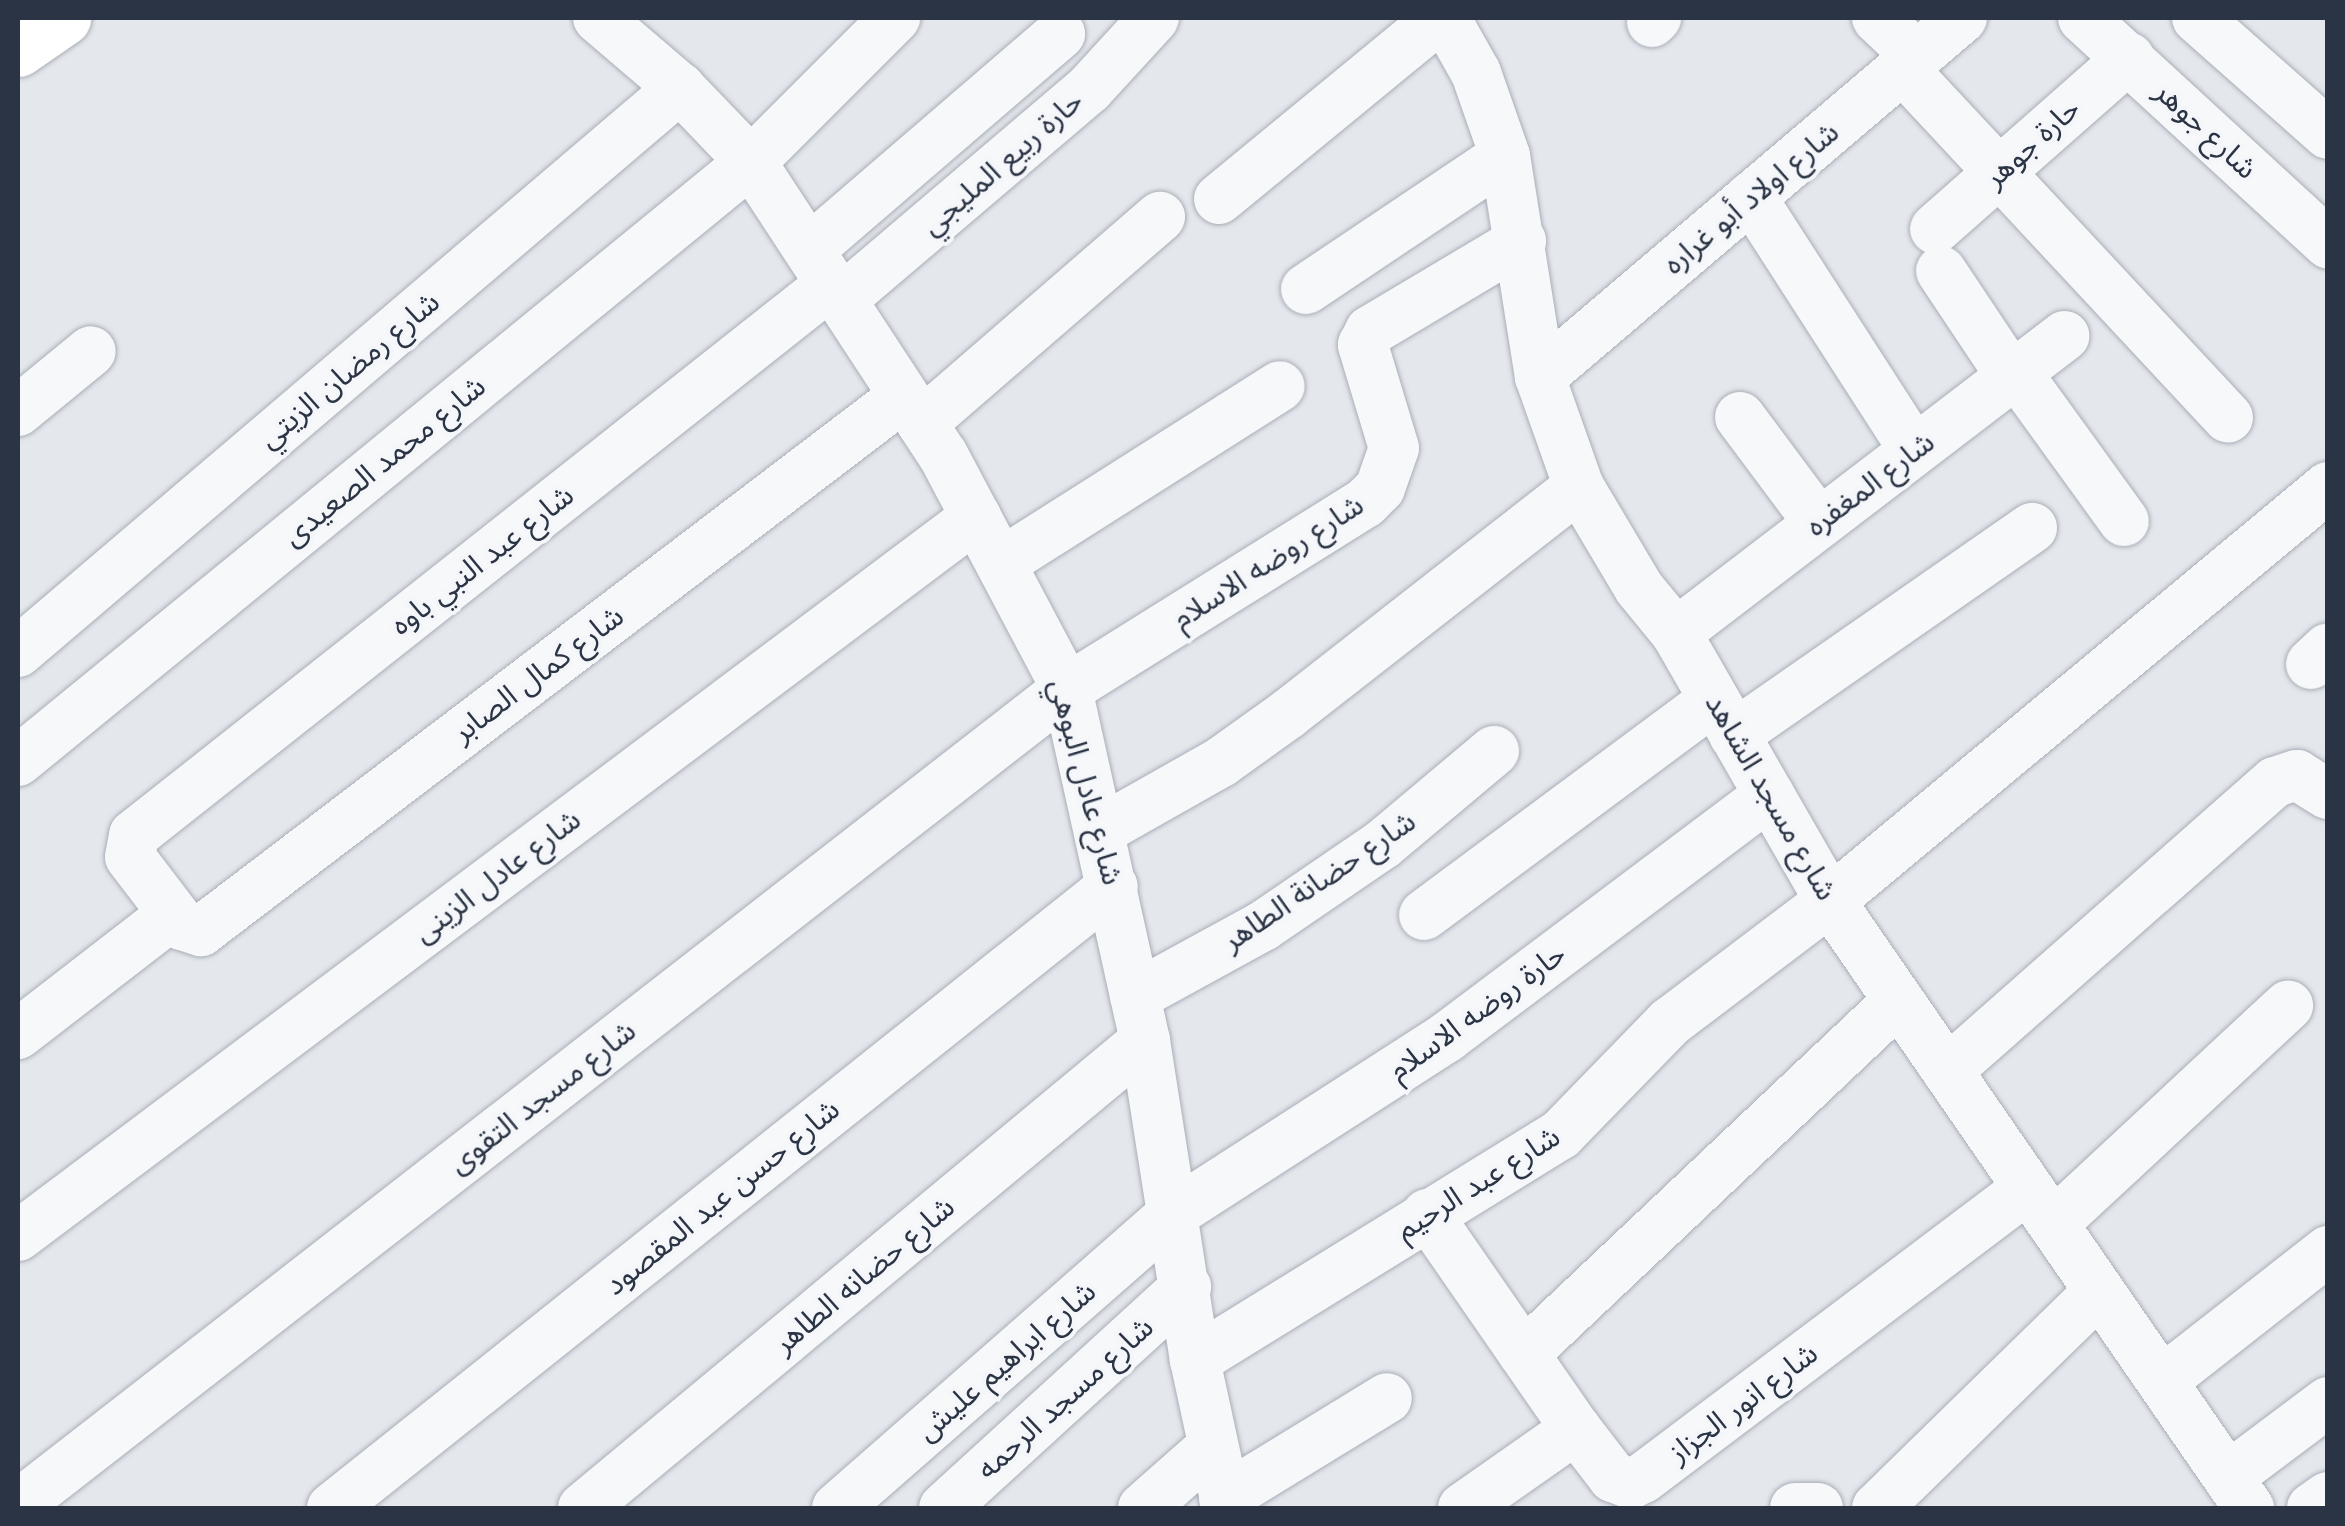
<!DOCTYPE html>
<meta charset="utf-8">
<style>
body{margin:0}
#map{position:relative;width:2345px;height:1526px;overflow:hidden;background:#e4e7ec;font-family:Raleway,"Noto Sans Arabic",sans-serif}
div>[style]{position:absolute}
.roads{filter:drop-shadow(0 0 2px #a9aeb7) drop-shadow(0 0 2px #a9aeb7)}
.street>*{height:50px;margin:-25px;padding:0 25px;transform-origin:25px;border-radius:25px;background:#f7f8fa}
.secondary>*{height:55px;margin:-27.5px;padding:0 27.5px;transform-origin:27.5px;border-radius:27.5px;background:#fff}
span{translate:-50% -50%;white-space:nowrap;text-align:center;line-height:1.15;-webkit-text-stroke:8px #f4f6f9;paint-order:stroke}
.street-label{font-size:30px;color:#2b3445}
.frame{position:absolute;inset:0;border:20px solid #2b3445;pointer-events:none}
</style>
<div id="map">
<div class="roads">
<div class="street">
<div style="left:598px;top:18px;width:108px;rotate:40.5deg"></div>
<div style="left:680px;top:88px;width:103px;rotate:46.2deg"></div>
<div style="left:751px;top:162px;width:350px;rotate:56.8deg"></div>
<div style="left:943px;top:455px;width:265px;rotate:62.1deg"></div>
<div style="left:1067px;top:689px;width:361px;rotate:77.5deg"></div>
<div style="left:1145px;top:1041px;width:323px;rotate:81.1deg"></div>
<div style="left:1195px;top:1360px;width:151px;rotate:77.8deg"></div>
<div style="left:1445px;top:18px;width:63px;rotate:60.6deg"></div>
<div style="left:1476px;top:73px;width:88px;rotate:70.7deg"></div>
<div style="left:1505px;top:156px;width:224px;rotate:81deg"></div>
<div style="left:1540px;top:377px;width:117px;rotate:70.5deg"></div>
<div style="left:1579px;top:487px;width:117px;rotate:59.3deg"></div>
<div style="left:1639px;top:588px;width:58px;rotate:50.6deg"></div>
<div style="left:1676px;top:633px;width:309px;rotate:60.1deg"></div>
<div style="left:1830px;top:901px;width:738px;rotate:55.38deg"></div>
<div style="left:1877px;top:18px;width:55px;rotate:43.5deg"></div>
<div style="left:2083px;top:18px;width:333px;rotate:42.6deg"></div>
<div style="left:2197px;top:18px;width:175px;rotate:41.5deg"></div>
<div style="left:1652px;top:22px;width:6px;rotate:-45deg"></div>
<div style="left:1902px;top:68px;width:478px;rotate:47deg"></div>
<div style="left:1751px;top:197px;width:301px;rotate:57.2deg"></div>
<div style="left:1219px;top:199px;width:285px;rotate:-39.4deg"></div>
<div style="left:1935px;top:229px;width:259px;rotate:-41.4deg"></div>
<div style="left:810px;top:249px;width:330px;rotate:-40.7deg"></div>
<div style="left:1941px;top:271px;width:126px;rotate:56.3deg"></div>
<div style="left:831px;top:284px;width:888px;rotate:141.67deg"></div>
<div style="left:134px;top:835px;width:22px;rotate:100deg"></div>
<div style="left:130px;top:857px;width:86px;rotate:52.6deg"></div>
<div style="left:182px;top:925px;width:20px;rotate:18deg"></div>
<div style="left:201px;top:931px;width:883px;rotate:-37.27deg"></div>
<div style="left:1306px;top:289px;width:239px;rotate:-33.8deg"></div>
<div style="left:841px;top:300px;width:326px;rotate:-40.4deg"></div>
<div style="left:1089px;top:89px;width:96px;rotate:-47.5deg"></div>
<div style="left:2016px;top:372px;width:184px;rotate:54.1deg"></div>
<div style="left:1540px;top:377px;width:554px;rotate:-40.39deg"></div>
<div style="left:18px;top:411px;width:94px;rotate:-39.4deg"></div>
<div style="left:1740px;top:417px;width:132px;rotate:53.3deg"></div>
<div style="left:922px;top:423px;width:315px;rotate:-40.9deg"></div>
<div style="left:1001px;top:563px;width:330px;rotate:-32.4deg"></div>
<div style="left:1676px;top:633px;width:489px;rotate:-37.4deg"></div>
<div style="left:18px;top:652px;width:870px;rotate:-40.43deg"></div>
<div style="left:2311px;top:664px;width:23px;rotate:-43deg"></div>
<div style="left:1734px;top:735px;width:363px;rotate:-34.8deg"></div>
<div style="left:18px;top:761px;width:947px;rotate:-39.26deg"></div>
<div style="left:751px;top:162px;width:204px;rotate:-45deg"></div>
<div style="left:1101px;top:830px;width:138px;rotate:-29.5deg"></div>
<div style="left:1221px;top:762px;width:82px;rotate:-35.6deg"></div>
<div style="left:1288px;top:714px;width:369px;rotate:-38deg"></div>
<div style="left:1424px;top:915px;width:361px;rotate:-36.6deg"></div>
<div style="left:1135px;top:996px;width:146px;rotate:-28.7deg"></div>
<div style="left:1263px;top:926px;width:145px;rotate:-34.3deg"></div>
<div style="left:1383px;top:844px;width:145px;rotate:-40deg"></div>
<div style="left:18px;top:1034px;width:196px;rotate:-37.7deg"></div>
<div style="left:1947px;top:1071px;width:437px;rotate:-41.4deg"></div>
<div style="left:2275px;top:782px;width:23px;rotate:-18deg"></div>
<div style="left:2297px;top:775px;width:36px;rotate:32deg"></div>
<div style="left:1427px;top:1214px;width:262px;rotate:55.3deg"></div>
<div style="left:2053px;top:1224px;width:321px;rotate:-42.9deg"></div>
<div style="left:18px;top:1236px;width:1198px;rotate:-36.89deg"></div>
<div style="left:1524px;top:1354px;width:514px;rotate:-43.35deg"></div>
<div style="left:1195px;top:1360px;width:430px;rotate:-31.7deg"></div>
<div style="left:1561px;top:1134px;width:156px;rotate:-45.8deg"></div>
<div style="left:1670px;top:1022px;width:201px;rotate:-37.1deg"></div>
<div style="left:1830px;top:901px;width:648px;rotate:-39.74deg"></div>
<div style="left:2162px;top:1381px;width:211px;rotate:-38.1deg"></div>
<div style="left:2228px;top:1477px;width:125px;rotate:-36.9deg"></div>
<div style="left:1224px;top:1498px;width:191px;rotate:-31.5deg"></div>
<div style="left:18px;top:1505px;width:1329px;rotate:-37.88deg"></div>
<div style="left:1067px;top:689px;width:351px;rotate:-32deg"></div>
<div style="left:1365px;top:503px;width:21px;rotate:-45deg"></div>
<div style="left:1380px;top:488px;width:42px;rotate:-70.7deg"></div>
<div style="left:1394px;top:448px;width:108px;rotate:-106.8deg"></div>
<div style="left:1363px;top:345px;width:16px;rotate:-63deg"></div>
<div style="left:1370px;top:331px;width:176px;rotate:-30.8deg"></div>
<div style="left:332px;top:1508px;width:998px;rotate:-38.53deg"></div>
<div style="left:583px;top:1508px;width:731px;rotate:-39.73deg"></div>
<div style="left:837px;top:1508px;width:448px;rotate:-41.2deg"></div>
<div style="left:1174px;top:1213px;width:325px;rotate:-32.8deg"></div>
<div style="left:1447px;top:1037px;width:403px;rotate:-36.9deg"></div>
<div style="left:944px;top:1508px;width:328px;rotate:-42.4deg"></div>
<div style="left:1143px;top:1508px;width:91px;rotate:-41.4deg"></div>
<div style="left:1463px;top:1508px;width:138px;rotate:-35deg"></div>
<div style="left:1576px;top:1429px;width:61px;rotate:52.4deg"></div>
<div style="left:1613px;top:1477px;width:19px;rotate:21deg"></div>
<div style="left:1631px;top:1484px;width:13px;rotate:-27deg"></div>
<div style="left:1643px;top:1478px;width:482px;rotate:-37deg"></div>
<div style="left:1795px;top:1508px;width:23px"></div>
<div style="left:1877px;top:1508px;width:310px;rotate:-44.3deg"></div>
<div style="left:2312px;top:1508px;width:19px;rotate:-35deg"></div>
</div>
<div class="secondary">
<div style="left:18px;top:49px;width:55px;rotate:-34.6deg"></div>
</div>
</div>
<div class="street-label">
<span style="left:2206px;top:130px;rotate:43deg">شارع جوهر</span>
<span style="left:2032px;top:143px;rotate:-42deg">حارة جوهر</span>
<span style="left:1002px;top:163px;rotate:-41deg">حارة ربيع المليجي</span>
<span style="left:1751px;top:198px;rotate:-40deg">شارع اولاد أبو غراره</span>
<span style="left:349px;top:370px;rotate:-40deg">شارع رمضان الزيتي</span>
<span style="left:384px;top:461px;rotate:-39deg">شارع محمد الصعيدى</span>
<span style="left:1870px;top:484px;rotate:-37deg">شارع المغفره</span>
<span style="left:482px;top:560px;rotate:-38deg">شارع عبد النبي باوه</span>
<span style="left:1268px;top:562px;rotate:-33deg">شارع روضه الاسلام</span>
<span style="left:538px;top:674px;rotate:-37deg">شارع كمال الصابر</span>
<span style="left:1086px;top:782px;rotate:75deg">شارع عادل البوهي</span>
<span style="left:1771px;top:797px;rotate:60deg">شارع مسجد الشاهد</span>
<span style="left:497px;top:876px;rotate:-37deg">شارع عادل الزينى</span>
<span style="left:1319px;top:881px;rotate:-34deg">شارع حضانة الطاهر</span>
<span style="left:1477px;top:1012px;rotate:-36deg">حارة روضه الاسلام</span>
<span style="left:542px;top:1097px;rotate:-38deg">شارع مسجد التقوى</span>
<span style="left:1478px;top:1183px;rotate:-32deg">شارع عبد الرحيم</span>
<span style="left:722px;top:1197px;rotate:-39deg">شارع حسن عبد المقصود</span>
<span style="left:864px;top:1275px;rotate:-40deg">شارع حضانه الطاهر</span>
<span style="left:1006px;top:1361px;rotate:-41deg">شارع ابراهيم عليش</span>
<span style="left:1065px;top:1398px;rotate:-42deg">شارع مسجد الرحمه</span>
<span style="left:1743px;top:1403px;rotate:-37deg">شارع انور الجزاز</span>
</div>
<div class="frame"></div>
</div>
